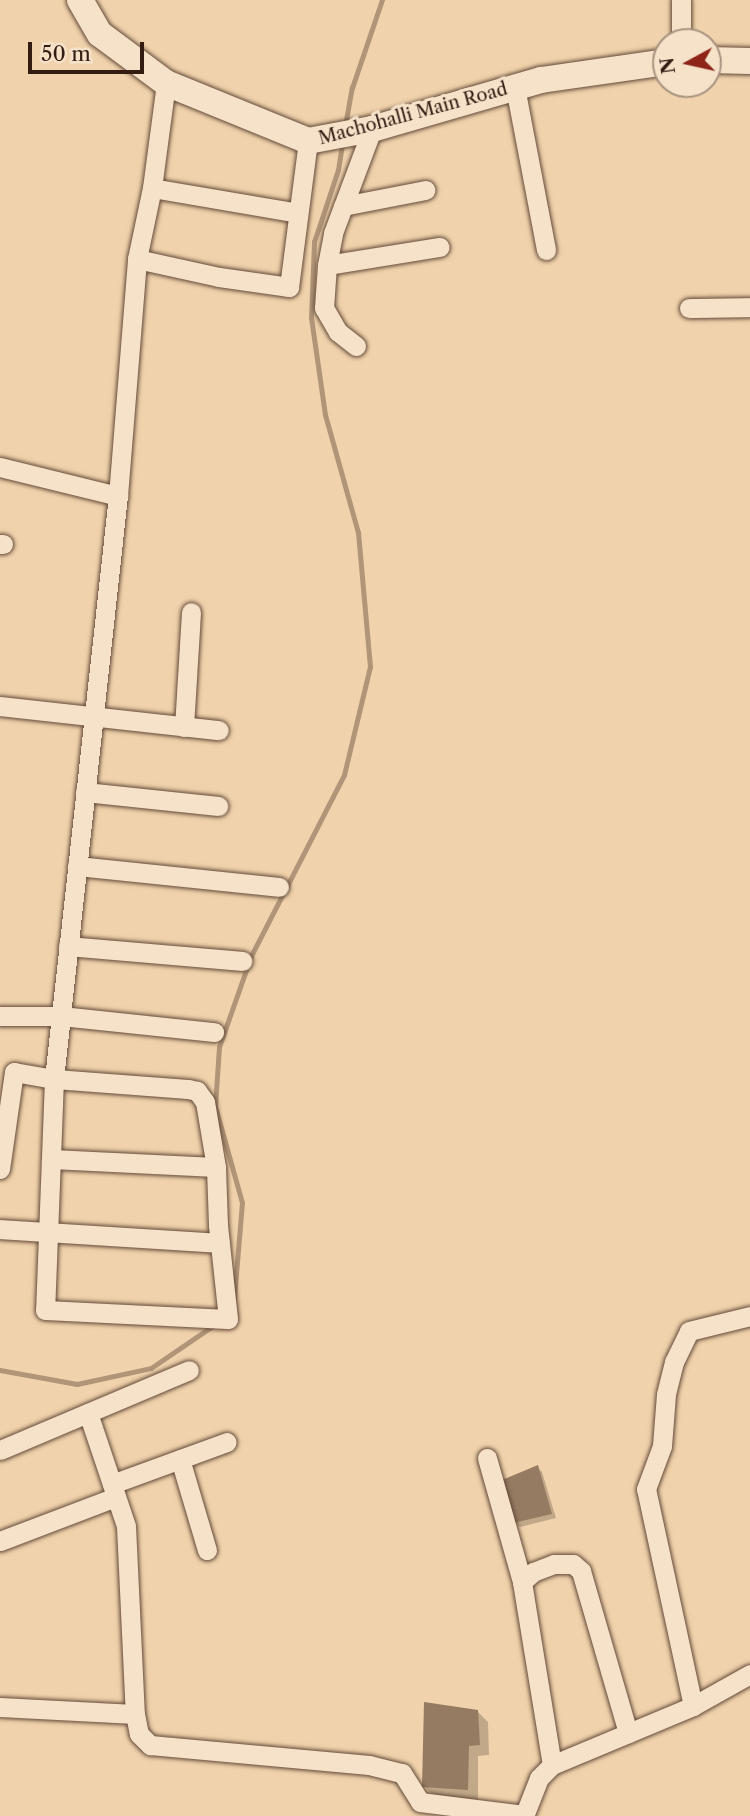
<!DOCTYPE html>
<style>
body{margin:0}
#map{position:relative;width:750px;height:1816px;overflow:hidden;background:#f0d3ac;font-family:"Libre Caslon Text",serif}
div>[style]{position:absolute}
.shadow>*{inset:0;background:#0003}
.stream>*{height:4.5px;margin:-2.25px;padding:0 2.25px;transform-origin:2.25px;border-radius:2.25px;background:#b09578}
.building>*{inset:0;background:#967b63}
.roads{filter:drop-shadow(0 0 2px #644a39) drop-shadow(0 0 2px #644a39)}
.street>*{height:19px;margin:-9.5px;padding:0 9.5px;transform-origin:9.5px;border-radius:9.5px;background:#f5e2c9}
.secondary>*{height:26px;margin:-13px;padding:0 13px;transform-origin:13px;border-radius:13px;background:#f5e2c9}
span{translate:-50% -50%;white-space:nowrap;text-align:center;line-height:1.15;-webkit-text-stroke:6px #f5e2c9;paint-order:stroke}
.street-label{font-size:18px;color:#351c13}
.north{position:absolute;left:652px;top:28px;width:70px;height:70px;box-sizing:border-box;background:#f5e2c9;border:2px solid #a89380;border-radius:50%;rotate:262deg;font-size:19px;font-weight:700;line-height:28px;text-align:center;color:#351c13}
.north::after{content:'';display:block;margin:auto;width:24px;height:32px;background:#8f2418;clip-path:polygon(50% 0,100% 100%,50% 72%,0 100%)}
.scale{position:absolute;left:28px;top:42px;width:116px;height:32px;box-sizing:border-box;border:4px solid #351c13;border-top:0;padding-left:9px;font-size:21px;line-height:24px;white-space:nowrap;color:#351c13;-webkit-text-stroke:5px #f5e2c9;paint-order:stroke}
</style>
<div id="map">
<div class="shadow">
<div style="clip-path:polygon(537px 1467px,542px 1472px,556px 1518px,520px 1527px,515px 1522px)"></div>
<div style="clip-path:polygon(477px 1711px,488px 1722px,489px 1755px,478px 1756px,478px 1800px,435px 1797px,424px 1786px)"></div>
</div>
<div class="stream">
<div style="left:345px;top:126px;width:39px;rotate:-80deg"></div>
<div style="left:352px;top:88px;width:93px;rotate:-71.2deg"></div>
<div style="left:234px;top:1298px;width:95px;rotate:-85.2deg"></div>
<div style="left:242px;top:1203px;width:101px;rotate:-105.6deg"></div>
<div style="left:215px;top:1106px;width:59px;rotate:-86.1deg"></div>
<div style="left:219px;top:1047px;width:96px;rotate:-70.6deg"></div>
<div style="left:251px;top:956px;width:203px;rotate:-62.8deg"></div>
<div style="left:344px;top:775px;width:111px;rotate:-76.5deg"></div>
<div style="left:370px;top:667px;width:135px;rotate:-95.1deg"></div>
<div style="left:358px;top:533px;width:123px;rotate:-105.6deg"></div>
<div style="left:325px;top:415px;width:98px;rotate:-98.2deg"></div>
<div style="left:311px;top:318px;width:76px;rotate:-87.7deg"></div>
<div style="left:314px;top:242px;width:76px;rotate:-71.6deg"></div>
<div style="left:338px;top:170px;width:25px;rotate:-81deg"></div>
<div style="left:0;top:1370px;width:78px;rotate:10.3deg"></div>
<div style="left:77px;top:1384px;width:76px;rotate:-12.2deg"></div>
<div style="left:151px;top:1368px;width:76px;rotate:-34.3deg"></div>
</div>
<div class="building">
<div style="clip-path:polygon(538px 1465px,552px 1514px,513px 1523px,502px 1480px)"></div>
<div style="clip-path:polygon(424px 1702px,478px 1710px,480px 1745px,469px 1746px,468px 1790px,422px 1787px)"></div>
</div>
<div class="roads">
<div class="street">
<div style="left:681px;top:0;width:42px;rotate:90deg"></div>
<div style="left:515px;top:87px;width:166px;rotate:79.2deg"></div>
<div style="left:152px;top:188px;width:148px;rotate:9.7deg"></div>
<div style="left:343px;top:206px;width:84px;rotate:-11deg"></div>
<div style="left:137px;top:259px;width:84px;rotate:12.4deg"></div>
<div style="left:219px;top:277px;width:71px;rotate:8.1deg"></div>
<div style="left:289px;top:287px;width:147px;rotate:-82.6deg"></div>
<div style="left:327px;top:265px;width:114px;rotate:-9.1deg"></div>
<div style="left:689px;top:308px;width:61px;rotate:-0.9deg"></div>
<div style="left:356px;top:346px;width:23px;rotate:-142deg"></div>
<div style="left:338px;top:332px;width:28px;rotate:-120deg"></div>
<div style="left:324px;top:308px;width:43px;rotate:-86deg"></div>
<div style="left:327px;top:265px;width:33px;rotate:-79deg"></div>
<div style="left:333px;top:233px;width:111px;rotate:-69.4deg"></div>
<div style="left:0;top:467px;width:122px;rotate:13.8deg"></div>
<div style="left:0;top:544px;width:3px"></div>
<div style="left:0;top:706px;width:220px;rotate:6.3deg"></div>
<div style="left:184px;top:727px;width:115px;rotate:-86.5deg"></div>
<div style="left:85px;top:792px;width:134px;rotate:6deg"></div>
<div style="left:77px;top:866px;width:203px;rotate:5.9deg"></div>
<div style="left:68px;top:946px;width:175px;rotate:4.9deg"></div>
<div style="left:0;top:1016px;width:61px"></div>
<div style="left:61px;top:1016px;width:154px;rotate:6deg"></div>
<div style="left:51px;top:1159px;width:165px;rotate:2.8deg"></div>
<div style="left:0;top:1169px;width:98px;rotate:-81.8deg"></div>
<div style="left:14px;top:1072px;width:41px;rotate:9.9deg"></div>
<div style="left:54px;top:1079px;width:231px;rotate:92.2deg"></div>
<div style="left:45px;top:1310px;width:183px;rotate:2.8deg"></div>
<div style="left:228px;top:1319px;width:95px;rotate:-96.1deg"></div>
<div style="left:218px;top:1225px;width:58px;rotate:-92deg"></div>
<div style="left:216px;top:1167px;width:66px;rotate:-99.6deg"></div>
<div style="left:205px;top:1102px;width:14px;rotate:-126deg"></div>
<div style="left:197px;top:1091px;width:9px;rotate:-167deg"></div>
<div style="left:188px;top:1089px;width:134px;rotate:-175.7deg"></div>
<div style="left:54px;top:1079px;width:587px;rotate:-83.74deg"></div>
<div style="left:118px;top:496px;width:238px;rotate:-85.4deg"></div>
<div style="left:137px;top:259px;width:73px;rotate:-78.1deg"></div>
<div style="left:152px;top:188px;width:106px;rotate:-82.4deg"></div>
<div style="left:0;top:1229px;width:220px;rotate:3.6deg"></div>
<div style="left:88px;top:1413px;width:119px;rotate:71.4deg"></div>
<div style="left:126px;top:1526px;width:188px;rotate:87.3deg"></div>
<div style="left:0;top:1450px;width:205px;rotate:-22.9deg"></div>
<div style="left:487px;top:1458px;width:129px;rotate:74.2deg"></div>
<div style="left:522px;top:1582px;width:185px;rotate:80.7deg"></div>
<div style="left:552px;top:1765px;width:18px;rotate:135deg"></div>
<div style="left:539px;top:1778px;width:41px;rotate:111.5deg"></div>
<div style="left:180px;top:1459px;width:95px;rotate:73.5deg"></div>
<div style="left:112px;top:1484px;width:122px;rotate:-20.1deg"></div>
<div style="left:0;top:1541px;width:124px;rotate:-20.8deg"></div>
<div style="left:522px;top:1582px;width:15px;rotate:-42deg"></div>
<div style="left:533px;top:1572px;width:22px;rotate:-21deg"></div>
<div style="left:554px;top:1564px;width:19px"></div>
<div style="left:573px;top:1564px;width:11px;rotate:41deg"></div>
<div style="left:581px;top:1571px;width:169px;rotate:73.8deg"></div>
<div style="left:693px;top:1706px;width:65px;rotate:-29.3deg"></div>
<div style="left:0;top:1707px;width:135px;rotate:3deg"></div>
<div style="left:135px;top:1714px;width:20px;rotate:79deg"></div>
<div style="left:139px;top:1734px;width:16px;rotate:45deg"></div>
<div style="left:150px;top:1745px;width:220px;rotate:5.2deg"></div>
<div style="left:369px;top:1765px;width:34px;rotate:14deg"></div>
<div style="left:402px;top:1773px;width:34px;rotate:58deg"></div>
<div style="left:420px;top:1802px;width:105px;rotate:7.1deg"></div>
<div style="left:552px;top:1765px;width:153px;rotate:-22.7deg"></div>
<div style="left:693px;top:1706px;width:222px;rotate:-102.2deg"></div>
<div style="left:646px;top:1489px;width:46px;rotate:-69.6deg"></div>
<div style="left:662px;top:1446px;width:52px;rotate:-85.6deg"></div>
<div style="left:666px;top:1394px;width:33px;rotate:-76deg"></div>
<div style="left:674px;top:1362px;width:34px;rotate:-64deg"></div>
<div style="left:689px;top:1331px;width:63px;rotate:-13.8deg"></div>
</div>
<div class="secondary">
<div style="left:80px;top:0;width:39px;rotate:60deg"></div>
<div style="left:100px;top:34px;width:82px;rotate:36.6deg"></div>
<div style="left:166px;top:83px;width:153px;rotate:22.2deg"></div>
<div style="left:308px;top:141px;width:65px;rotate:-10.6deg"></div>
<div style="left:372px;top:129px;width:176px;rotate:-16.2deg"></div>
<div style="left:541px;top:80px;width:126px;rotate:-8.2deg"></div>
<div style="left:708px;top:60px;width:42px;rotate:1.4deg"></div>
</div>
</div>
<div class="street-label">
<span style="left:413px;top:114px;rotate:-15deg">Machohalli Main Road</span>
</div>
<div class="north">N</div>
<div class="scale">50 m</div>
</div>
